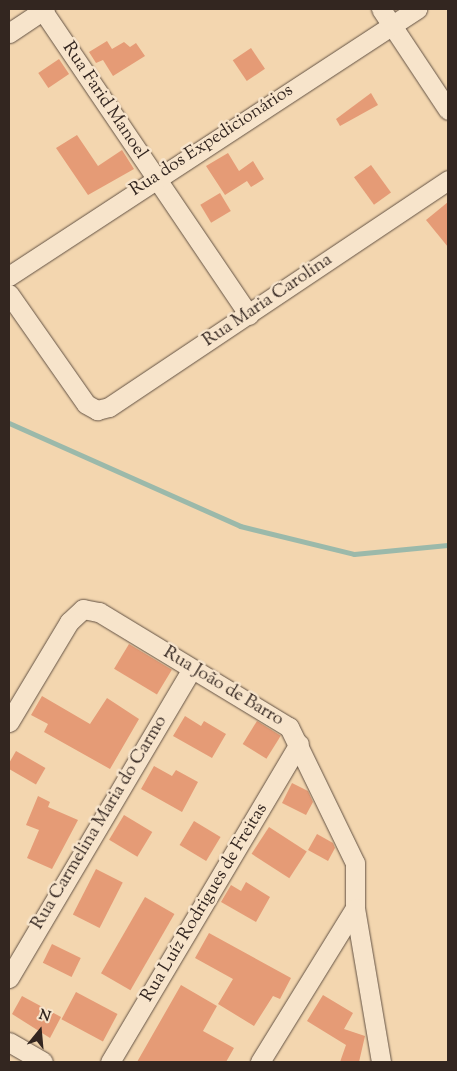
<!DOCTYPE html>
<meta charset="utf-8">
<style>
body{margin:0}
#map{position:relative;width:457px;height:1071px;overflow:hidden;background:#f3d6af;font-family:"Sorts Mill Goudy",serif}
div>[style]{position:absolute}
.stream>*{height:5px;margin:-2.5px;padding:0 2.5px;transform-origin:2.5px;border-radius:2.5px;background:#9bb9aa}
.building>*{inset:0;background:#e59b76;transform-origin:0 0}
.roads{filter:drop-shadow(0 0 1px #635244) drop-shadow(0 0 1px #635244)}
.minor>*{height:19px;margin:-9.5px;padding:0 9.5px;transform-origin:9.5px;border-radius:9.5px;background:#f7e4cb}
span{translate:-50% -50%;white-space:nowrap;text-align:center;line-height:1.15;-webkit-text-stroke:5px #f7e4cb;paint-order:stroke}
.street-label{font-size:18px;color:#332620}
.frame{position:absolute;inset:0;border:10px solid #332620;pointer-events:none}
.north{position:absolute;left:15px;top:1006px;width:50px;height:50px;-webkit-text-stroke:4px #f7e4cb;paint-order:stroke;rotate:17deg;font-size:14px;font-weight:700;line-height:20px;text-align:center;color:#332620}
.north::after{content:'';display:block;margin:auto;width:18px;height:22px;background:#332620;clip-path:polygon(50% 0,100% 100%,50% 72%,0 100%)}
</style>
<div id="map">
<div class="stream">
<div style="left:9px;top:423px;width:253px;rotate:24deg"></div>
<div style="left:240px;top:526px;width:117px;rotate:13.8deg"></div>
<div style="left:354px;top:554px;width:94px;rotate:-5.5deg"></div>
</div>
<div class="building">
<div style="clip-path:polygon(107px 41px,112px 49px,124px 42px,130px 47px,136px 43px,145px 56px,113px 76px,103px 60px,96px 63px,89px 52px)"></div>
<div style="left:251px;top:48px;width:25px;height:22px;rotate:56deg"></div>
<div style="left:59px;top:59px;width:18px;height:25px;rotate:56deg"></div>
<div style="clip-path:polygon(371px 93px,378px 105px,340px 126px,336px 119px)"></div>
<div style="clip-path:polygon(77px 135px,98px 166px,122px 150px,134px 169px,88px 195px,56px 148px)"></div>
<div style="clip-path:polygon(228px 153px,239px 171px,253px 161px,264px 179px,251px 187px,247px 181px,225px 195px,206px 166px)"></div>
<div style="left:371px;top:165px;width:34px;height:21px;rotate:54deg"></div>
<div style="left:220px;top:193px;width:21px;height:23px;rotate:59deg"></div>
<div style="clip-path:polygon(448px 202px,448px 247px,426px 220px)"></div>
<div style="left:129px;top:644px;width:50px;height:29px;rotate:31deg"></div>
<div style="clip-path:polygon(42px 696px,90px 724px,107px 698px,139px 719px,110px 769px,44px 732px,48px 724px,31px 715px)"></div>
<div style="clip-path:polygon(185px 716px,201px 726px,204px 721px,226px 734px,212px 758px,173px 736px)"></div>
<div style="left:257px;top:721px;width:28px;height:27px;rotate:32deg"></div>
<div style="left:16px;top:751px;width:34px;height:19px;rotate:30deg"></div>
<div style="clip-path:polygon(154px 766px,172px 776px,176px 770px,198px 782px,182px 812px,141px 789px)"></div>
<div style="clip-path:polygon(292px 783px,308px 791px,313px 802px,306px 815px,282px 803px)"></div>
<div style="clip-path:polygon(38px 796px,50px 802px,48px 807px,78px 820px,52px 869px,27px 858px,39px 830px,26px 825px)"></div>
<div style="left:124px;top:815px;width:33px;height:29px;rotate:31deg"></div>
<div style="left:194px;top:821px;width:31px;height:28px;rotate:31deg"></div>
<div style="left:269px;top:827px;width:45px;height:32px;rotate:33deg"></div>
<div style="clip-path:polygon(317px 834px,333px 843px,335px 848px,328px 861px,308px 850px)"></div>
<div style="left:96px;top:869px;width:30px;height:51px;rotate:27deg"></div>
<div style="clip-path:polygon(246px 882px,270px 897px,256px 922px,221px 902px,231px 885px,241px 891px)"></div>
<div style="left:145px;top:897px;width:34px;height:88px;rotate:30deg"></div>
<div style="clip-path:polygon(209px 933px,291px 978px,280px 999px,273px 996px,254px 1026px,218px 1004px,233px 979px,195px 958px)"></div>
<div style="left:52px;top:944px;width:32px;height:21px;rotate:26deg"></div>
<div style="clip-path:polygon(181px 985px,217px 1006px,203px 1031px,234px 1048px,226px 1062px,137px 1062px)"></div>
<div style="left:76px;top:992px;width:47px;height:31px;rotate:28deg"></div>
<div style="clip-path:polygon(323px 995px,353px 1013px,344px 1029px,365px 1036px,359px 1062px,340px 1062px,346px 1045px,307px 1021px)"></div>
<div style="clip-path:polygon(22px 996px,61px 1017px,50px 1038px,12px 1014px)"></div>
</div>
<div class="roads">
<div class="minor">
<div style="left:381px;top:9px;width:121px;rotate:56.4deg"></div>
<div style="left:43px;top:11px;width:367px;rotate:55.9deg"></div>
<div style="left:9px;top:33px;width:43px;rotate:-33.7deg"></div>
<div style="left:9px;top:276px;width:488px;rotate:-33.2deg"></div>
<div style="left:9px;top:294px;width:134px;rotate:55deg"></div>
<div style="left:86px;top:404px;width:13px;rotate:29deg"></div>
<div style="left:97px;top:410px;width:12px;rotate:-14deg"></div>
<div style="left:109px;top:407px;width:408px;rotate:-33.8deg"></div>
<div style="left:9px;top:722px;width:117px;rotate:-59deg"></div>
<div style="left:69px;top:622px;width:19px;rotate:-43deg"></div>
<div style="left:83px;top:609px;width:16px;rotate:11deg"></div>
<div style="left:99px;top:612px;width:222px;rotate:31.2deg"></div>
<div style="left:289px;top:727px;width:151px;rotate:64.1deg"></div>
<div style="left:355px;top:863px;width:45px;rotate:90deg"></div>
<div style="left:355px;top:908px;width:181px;rotate:121.7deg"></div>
<div style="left:355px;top:908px;width:156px;rotate:80.4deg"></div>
<div style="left:9px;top:978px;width:359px;rotate:-59.4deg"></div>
<div style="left:9px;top:1042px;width:39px;rotate:30deg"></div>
<div style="left:110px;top:1062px;width:370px;rotate:-59.3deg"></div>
</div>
</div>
<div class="street-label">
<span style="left:104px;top:101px;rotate:56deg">Rua Farid Manoel</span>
<span style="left:212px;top:141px;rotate:-33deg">Rua dos Expedicionários</span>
<span style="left:268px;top:301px;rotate:-34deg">Rua Maria Carolina</span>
<span style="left:223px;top:687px;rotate:31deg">Rua João de Barro</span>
<span style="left:100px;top:823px;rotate:-59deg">Rua Carmelina Maria do Carmo</span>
<span style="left:205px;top:903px;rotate:-59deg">Rua Luíz Rodrigues de Freitas</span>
</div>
<div class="frame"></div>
<div class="north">N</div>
</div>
